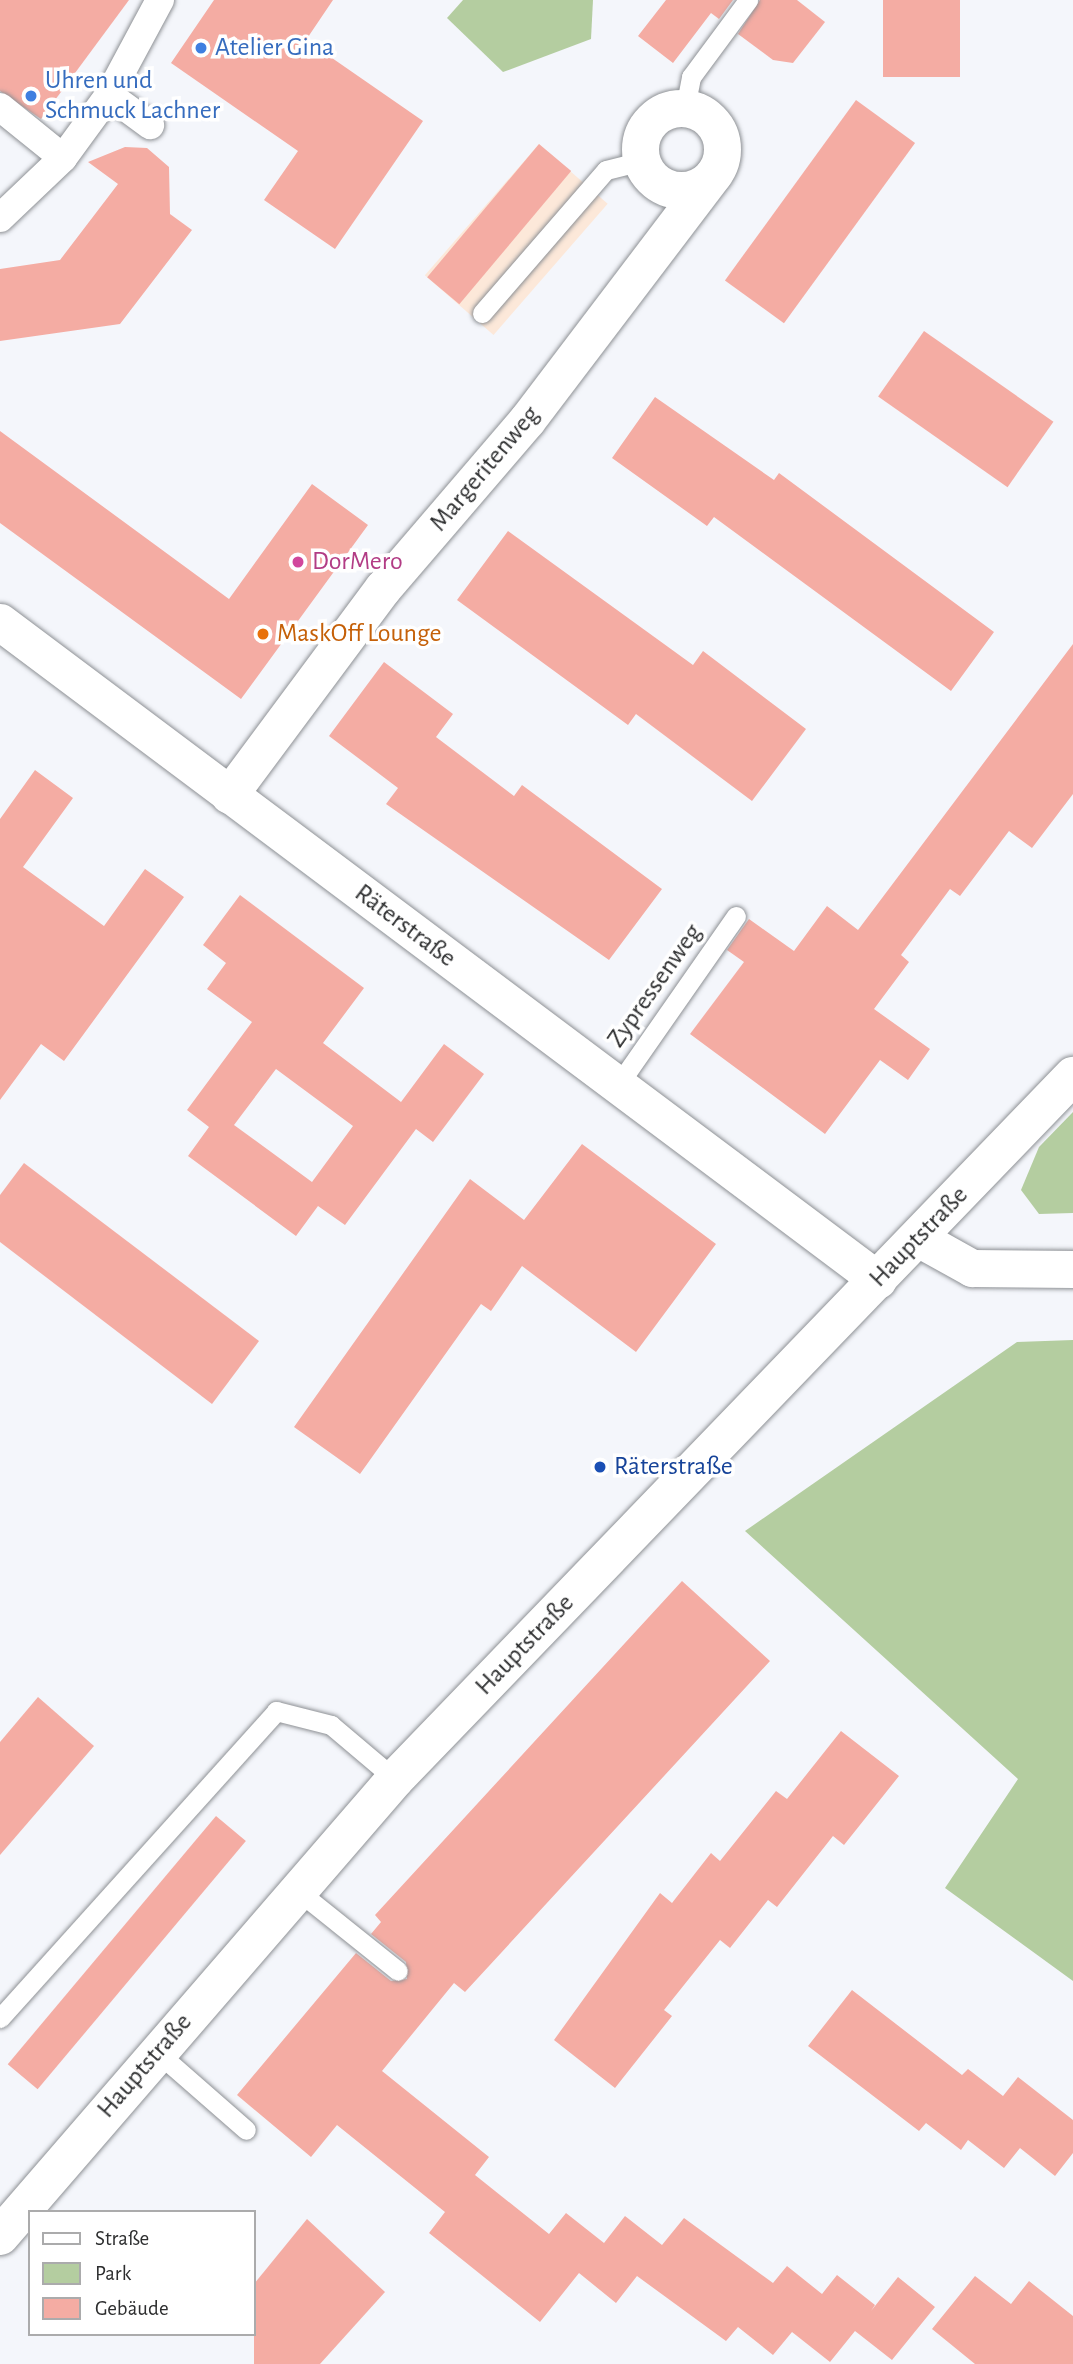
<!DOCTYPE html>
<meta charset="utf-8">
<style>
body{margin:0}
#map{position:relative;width:1073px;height:2364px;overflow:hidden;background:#f4f6fb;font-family:"Alegreya Sans",sans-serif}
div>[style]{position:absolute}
.industrial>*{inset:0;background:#fce8d9;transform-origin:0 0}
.green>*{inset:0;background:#b4cda0}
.building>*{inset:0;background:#f4aca3;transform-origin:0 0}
.roads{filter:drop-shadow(0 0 2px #8e9195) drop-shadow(0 0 2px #8e9195)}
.service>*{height:19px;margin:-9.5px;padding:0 9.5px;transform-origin:9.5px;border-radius:9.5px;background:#fff}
.pedestrian>*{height:28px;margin:-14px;padding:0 14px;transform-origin:14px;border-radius:14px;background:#fff}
.minor>*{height:37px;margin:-18.5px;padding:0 18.5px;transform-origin:18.5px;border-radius:18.5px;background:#fff}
.minor>.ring{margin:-18.5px;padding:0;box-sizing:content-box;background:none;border:37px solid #fff;border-radius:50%}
.tertiary>*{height:38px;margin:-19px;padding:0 19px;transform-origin:19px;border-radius:19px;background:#fff}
.dots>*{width:19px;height:19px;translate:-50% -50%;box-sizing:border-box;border:4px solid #fff;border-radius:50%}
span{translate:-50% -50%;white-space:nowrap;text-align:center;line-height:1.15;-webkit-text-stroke:7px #fff;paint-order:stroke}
.shop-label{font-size:26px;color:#366cbe}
.left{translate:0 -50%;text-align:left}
.street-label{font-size:26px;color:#2d2e2f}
.hotel-label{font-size:26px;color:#b23c85}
.food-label{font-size:26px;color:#c56008}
.transit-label{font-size:26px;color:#164399}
.legend{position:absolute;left:28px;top:2210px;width:228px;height:126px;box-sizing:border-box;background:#fff;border:2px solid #ababac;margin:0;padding:9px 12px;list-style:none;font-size:21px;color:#2d2e2f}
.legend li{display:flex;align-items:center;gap:14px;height:35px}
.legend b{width:35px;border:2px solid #ababac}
</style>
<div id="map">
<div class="industrial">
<div style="left:539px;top:144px;width:91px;height:174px;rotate:41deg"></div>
</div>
<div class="green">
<div style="clip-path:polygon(463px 0,593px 0,591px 39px,503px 72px,447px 18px)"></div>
<div style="clip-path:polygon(1073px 1112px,1073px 1213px,1039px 1214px,1021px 1190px,1039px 1147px)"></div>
<div style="clip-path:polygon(1073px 1340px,1073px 1981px,945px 1888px,1018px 1779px,745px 1531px,1017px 1342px)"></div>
</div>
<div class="building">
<div style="clip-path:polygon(0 0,129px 0,41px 119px,0 91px)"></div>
<div style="clip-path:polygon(214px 0,333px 0,306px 40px,423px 121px,335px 249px,264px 200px,298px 151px,171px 63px)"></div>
<div style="clip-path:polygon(666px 0,733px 0,719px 19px,711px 13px,673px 63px,638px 36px)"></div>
<div style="clip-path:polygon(760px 0,797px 0,825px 22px,793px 63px,773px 60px,738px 34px)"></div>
<div style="left:883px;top:0;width:77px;height:77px"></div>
<div style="left:856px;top:100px;width:73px;height:223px;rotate:36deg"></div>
<div style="left:539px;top:144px;width:42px;height:174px;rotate:40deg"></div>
<div style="clip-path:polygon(125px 147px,147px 148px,169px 167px,170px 214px,192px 230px,120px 324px,0 341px,0 269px,60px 260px,118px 184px,88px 162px)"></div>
<div style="left:924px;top:331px;width:158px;height:80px;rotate:35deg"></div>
<div style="clip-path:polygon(655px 397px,774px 480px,779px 473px,994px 632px,951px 691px,714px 517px,707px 526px,612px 458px)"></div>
<div style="clip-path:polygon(0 431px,229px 599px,312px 484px,368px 525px,241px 699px,0 523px)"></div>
<div style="clip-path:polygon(508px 531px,693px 665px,703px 651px,806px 729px,752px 801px,636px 714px,628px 725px,457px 600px)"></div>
<div style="clip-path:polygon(1073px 644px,1073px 794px,1032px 848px,1009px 831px,960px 896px,950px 889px,901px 955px,909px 962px,874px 1009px,930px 1049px,908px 1080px,880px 1060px,825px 1134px,690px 1034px,744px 962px,727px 950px,749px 919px,794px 951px,827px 906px,858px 930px)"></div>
<div style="clip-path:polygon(384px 662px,453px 714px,436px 737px,514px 796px,522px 785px,662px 889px,609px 960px,386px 804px,398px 788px,329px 736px)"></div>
<div style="clip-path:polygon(35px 770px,73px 798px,23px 867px,104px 926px,145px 869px,184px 897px,64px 1061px,41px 1044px,0 1100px,0 819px)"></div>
<div style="clip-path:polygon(evenodd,240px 895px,364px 988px,323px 1043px,401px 1102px,444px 1044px,484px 1074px,433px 1142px,416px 1129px,345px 1225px,318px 1206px,296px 1236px,188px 1156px,209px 1127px,187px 1110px,252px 1022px,207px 989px,226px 963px,203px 945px,240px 895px,276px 1069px,353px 1126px,312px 1182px,234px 1125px,276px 1069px)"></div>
<div style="clip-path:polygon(582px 1144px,716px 1244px,636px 1352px,522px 1266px,491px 1311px,481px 1304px,360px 1474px,294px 1427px,470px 1179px,524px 1220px)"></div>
<div style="clip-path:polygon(24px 1163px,259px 1341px,212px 1404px,0 1242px,0 1195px)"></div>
<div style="clip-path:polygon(682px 1581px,770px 1661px,465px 1992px,454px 1983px,382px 2071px,489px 2157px,475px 2175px,549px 2234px,566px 2213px,604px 2243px,625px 2216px,662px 2245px,684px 2218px,773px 2283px,787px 2266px,822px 2294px,837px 2275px,875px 2305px,871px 2311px,898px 2277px,935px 2307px,892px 2360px,855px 2331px,830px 2362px,792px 2332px,773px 2355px,738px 2327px,726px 2341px,637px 2276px,616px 2303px,579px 2273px,540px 2322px,429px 2233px,445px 2212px,337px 2125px,311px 2157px,237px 2095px,356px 1953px,391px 1981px,407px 1979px,406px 1962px,371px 1934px,381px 1922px,375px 1915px)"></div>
<div style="clip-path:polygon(38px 1697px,94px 1746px,0 1855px,0 1742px)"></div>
<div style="clip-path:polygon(841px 1731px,899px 1776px,844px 1845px,833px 1836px,777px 1907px,768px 1900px,730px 1948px,720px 1940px,664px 2010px,672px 2016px,615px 2088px,554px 2040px,660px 1893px,672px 1903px,711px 1853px,720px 1861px,776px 1791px,787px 1799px)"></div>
<div style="left:216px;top:1816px;width:39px;height:324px;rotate:40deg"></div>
<div style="clip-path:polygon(852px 1990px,962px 2075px,968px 2069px,1003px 2096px,1018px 2077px,1073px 2120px,1073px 2153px,1055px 2176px,1020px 2148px,1004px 2168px,968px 2140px,961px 2150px,926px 2123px,919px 2131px,808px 2046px)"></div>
<div style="clip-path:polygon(307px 2219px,385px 2292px,320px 2364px,254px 2364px,254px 2284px)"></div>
<div style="clip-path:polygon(975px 2276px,1011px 2304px,1029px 2281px,1073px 2316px,1073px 2364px,975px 2364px,932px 2329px)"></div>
</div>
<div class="roads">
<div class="service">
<div style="left:685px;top:108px;width:32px;rotate:-79deg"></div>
<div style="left:691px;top:77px;width:96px;rotate:-53.5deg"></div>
<div style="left:482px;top:313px;width:189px;rotate:-49.1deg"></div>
<div style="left:606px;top:170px;width:37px;rotate:-14deg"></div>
<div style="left:618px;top:1085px;width:206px;rotate:-55.1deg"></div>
<div style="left:297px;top:1890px;width:129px;rotate:38.7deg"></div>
<div style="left:0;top:2018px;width:413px;rotate:-48deg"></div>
<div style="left:276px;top:1711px;width:57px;rotate:14.3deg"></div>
<div style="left:331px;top:1725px;width:84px;rotate:40.2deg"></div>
<div style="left:157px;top:2052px;width:118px;rotate:41.2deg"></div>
</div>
<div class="pedestrian">
<div style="left:109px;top:95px;width:51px;rotate:36.2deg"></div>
<div style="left:0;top:107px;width:81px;rotate:39deg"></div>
<div style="left:0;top:218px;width:87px;rotate:-43.6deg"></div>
<div style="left:63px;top:158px;width:78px;rotate:-53.9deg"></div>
<div style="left:109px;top:95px;width:108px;rotate:-61.8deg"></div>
</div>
<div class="minor">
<div class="ring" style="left:640px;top:108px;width:45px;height:45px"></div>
<div style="left:0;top:622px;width:1097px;rotate:36.85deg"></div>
<div style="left:229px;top:795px;width:258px;rotate:-53.4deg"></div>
<div style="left:383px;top:588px;width:221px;rotate:-49.4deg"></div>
<div style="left:527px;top:420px;width:309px;rotate:-52.8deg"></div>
<div style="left:918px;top:1238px;width:62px;rotate:29.1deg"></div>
<div style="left:972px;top:1268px;width:101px;rotate:0.6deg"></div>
</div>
<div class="tertiary">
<div style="left:0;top:2236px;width:604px;rotate:-49.16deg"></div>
<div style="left:395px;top:1779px;width:977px;rotate:-46.04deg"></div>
</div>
</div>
<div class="dots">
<div style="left:201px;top:48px;background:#3f7fe0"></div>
<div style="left:31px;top:96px;background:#3f7fe0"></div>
<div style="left:298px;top:562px;background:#d1479c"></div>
<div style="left:263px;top:634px;background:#e8710a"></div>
<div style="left:600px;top:1467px;background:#1a4fb4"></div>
</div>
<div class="shop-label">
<span class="left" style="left:215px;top:48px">Atelier Gina</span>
<span class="left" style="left:45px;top:96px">Uhren und<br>Schmuck Lachner</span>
</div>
<div class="street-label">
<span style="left:485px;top:469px;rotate:-50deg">Margeritenweg</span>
<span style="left:405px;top:926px;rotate:37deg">Räterstraße</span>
<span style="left:655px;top:986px;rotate:-55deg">Zypressenweg</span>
<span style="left:919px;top:1237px;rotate:-46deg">Hauptstraße</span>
<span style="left:525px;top:1645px;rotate:-46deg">Hauptstraße</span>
<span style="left:145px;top:2066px;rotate:-49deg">Hauptstraße</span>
</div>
<div class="hotel-label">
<span class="left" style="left:312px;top:562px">DorMero</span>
</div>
<div class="food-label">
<span class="left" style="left:277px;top:634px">MaskOff Lounge</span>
</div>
<div class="transit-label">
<span class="left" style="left:614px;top:1467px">Räterstraße</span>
</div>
<ul class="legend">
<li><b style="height:9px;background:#fff"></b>Straße</li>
<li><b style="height:19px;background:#b4cda0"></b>Park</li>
<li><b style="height:19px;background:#f4aca3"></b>Gebäude</li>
</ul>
</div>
